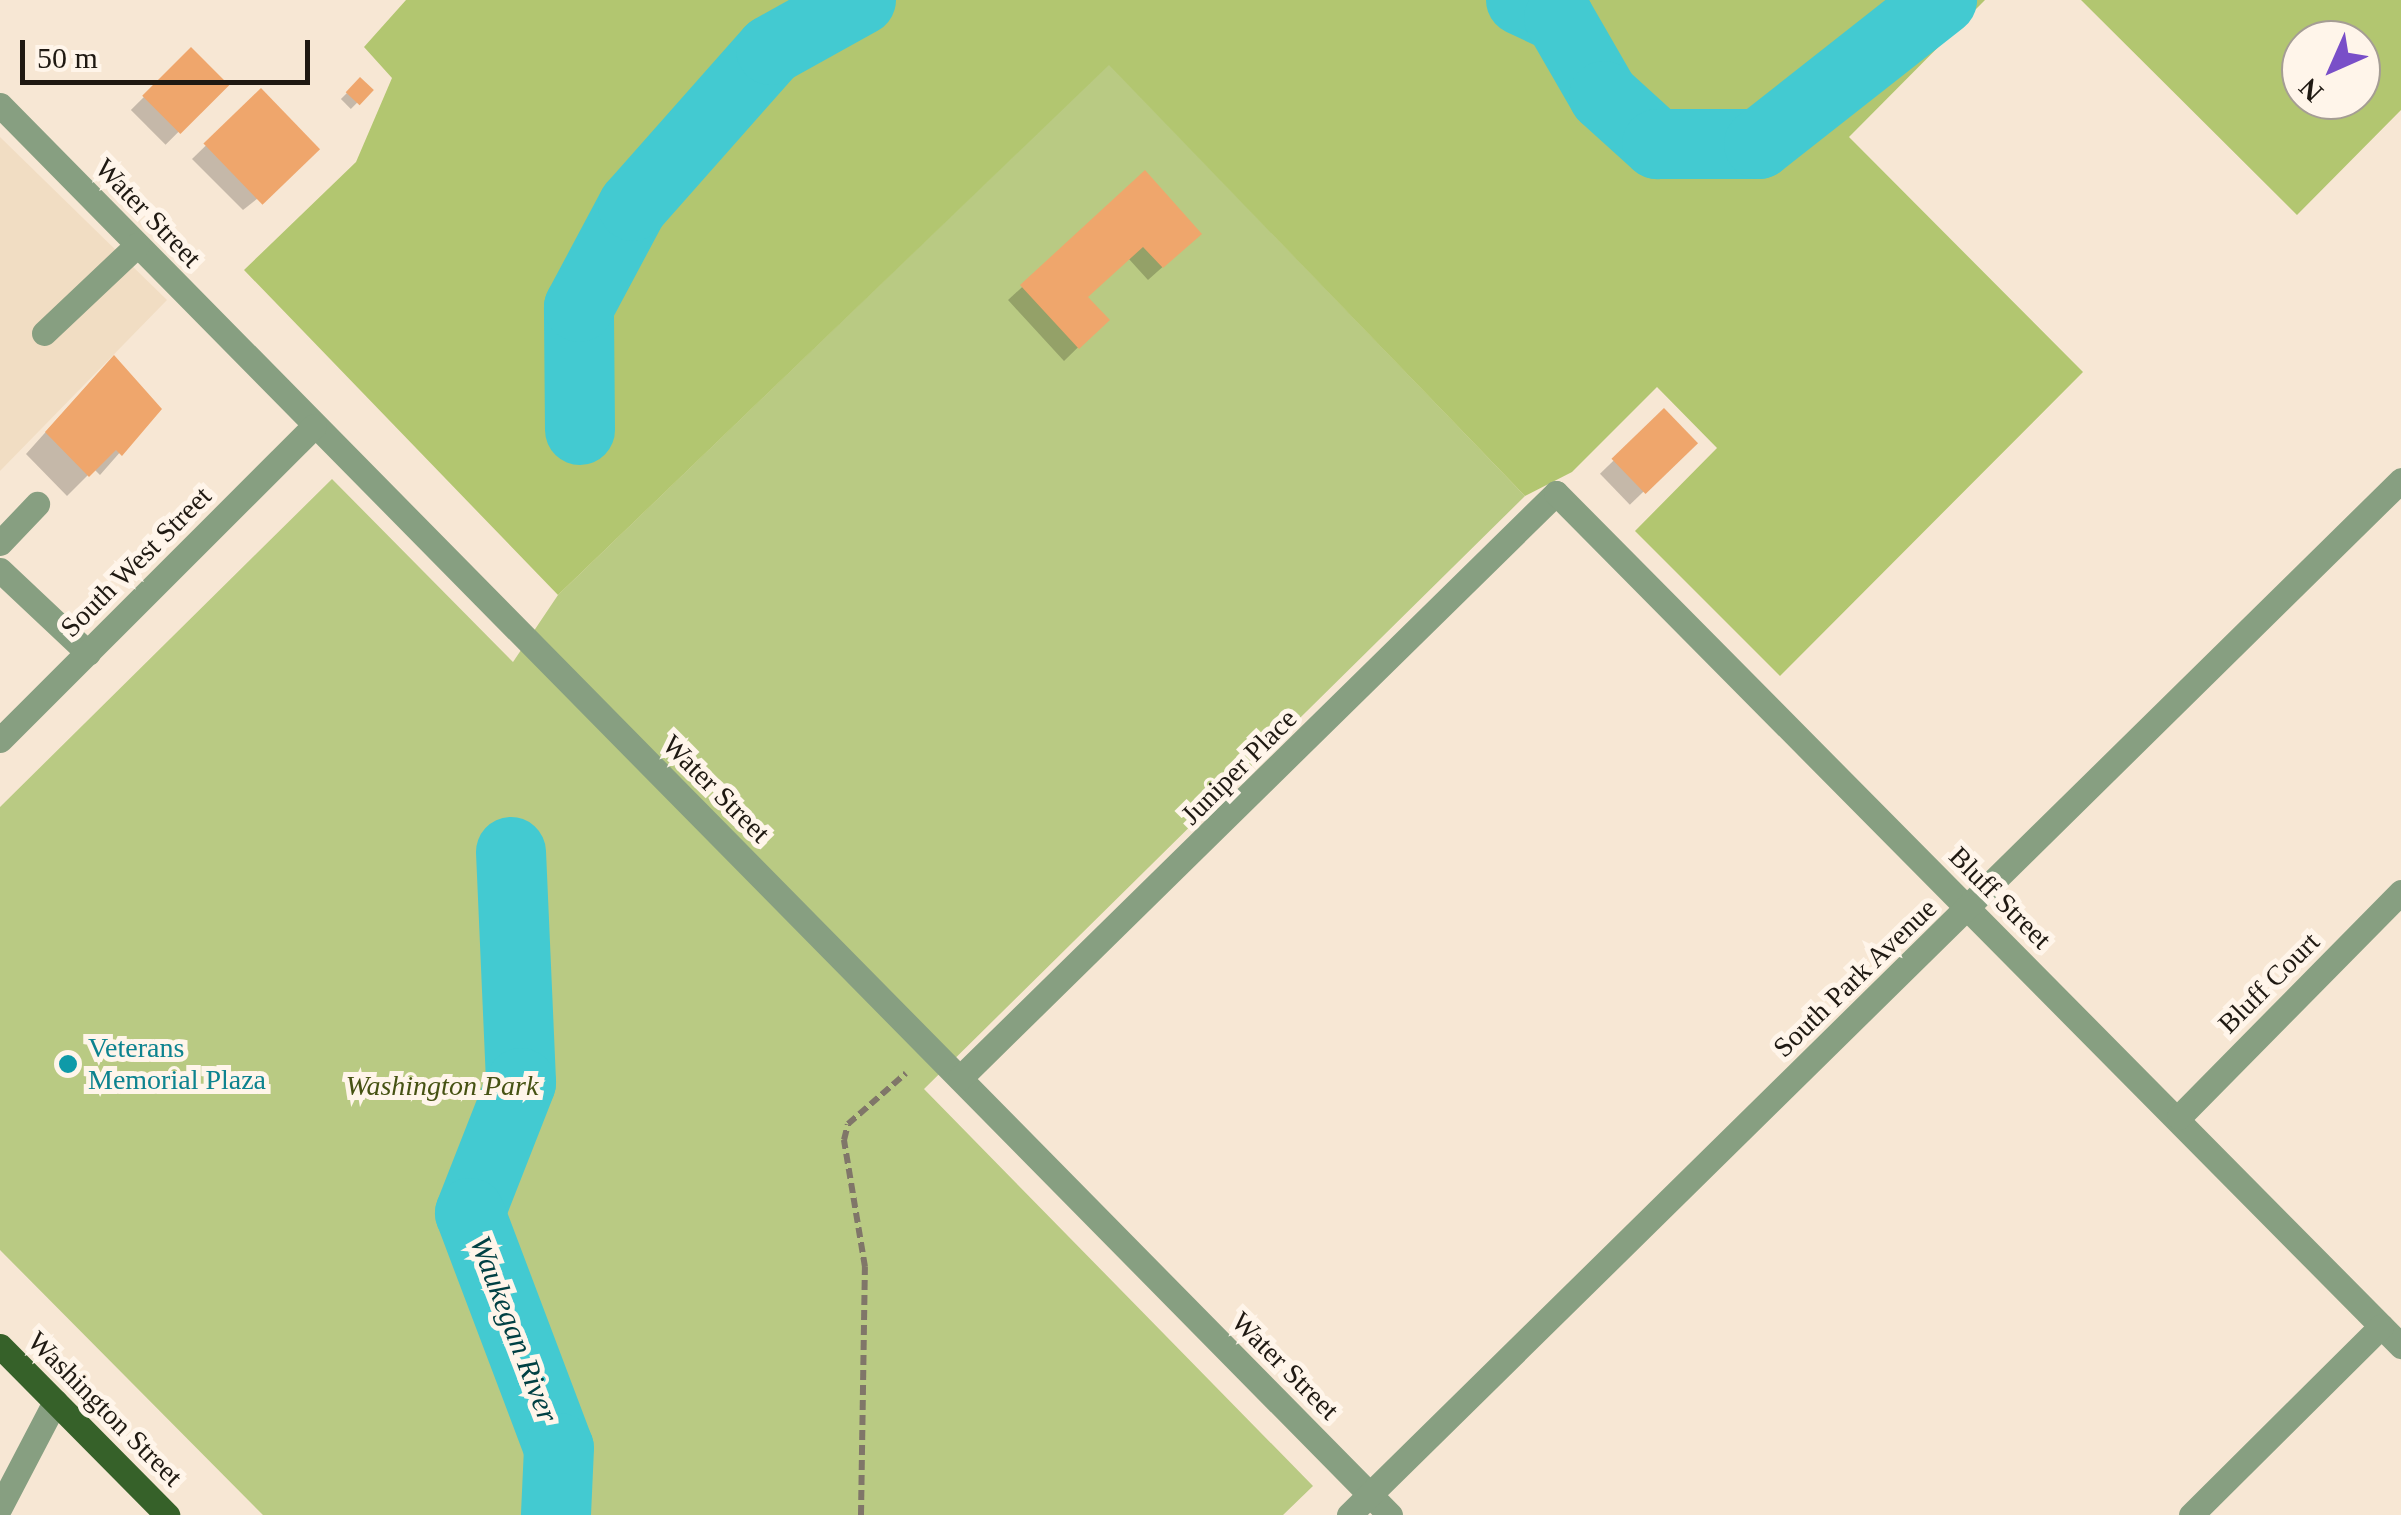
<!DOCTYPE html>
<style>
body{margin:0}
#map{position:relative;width:2401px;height:1515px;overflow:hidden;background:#f7e7d4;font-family:"Times New Roman",serif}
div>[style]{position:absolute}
.built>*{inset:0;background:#f1ddc3}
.green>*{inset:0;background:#b9ca83}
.forest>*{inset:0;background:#b2c670}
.shadow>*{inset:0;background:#0003;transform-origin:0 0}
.river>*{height:70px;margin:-35px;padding:0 35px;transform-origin:35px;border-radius:35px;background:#43cad1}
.building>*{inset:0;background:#efa66c;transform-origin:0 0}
.path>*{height:6px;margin-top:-3px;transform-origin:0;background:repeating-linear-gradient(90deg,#807669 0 10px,transparent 0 15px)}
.minor>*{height:25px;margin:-12.5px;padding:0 12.5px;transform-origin:12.5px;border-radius:12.5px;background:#879f81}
.major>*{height:25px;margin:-12.5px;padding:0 12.5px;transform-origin:12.5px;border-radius:12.5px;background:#366129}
.dots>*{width:28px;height:28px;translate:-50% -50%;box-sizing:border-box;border:5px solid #fff5ea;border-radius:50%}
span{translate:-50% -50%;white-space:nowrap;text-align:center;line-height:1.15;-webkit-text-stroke:10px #fff5ea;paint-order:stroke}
.street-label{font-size:28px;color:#1f1912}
.culture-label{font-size:28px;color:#0d838f}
.left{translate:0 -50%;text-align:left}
.park-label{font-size:28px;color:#465213;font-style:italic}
.water-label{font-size:30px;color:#004043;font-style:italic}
.north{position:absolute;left:2281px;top:20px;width:100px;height:100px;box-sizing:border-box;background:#fff5ea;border:2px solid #a59d94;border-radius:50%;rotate:225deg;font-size:28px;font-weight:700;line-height:40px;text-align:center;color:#1f1912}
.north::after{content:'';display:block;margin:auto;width:35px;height:45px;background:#794fc8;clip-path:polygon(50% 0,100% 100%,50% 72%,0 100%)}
.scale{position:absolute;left:20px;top:40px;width:290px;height:45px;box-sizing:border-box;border:5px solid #1f1912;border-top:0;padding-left:12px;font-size:30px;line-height:35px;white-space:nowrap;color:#1f1912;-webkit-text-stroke:8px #fff5ea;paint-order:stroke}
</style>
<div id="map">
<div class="built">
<div style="clip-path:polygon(0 137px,167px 300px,0 471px)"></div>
</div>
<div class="green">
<div style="clip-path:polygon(1109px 64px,1525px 496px,924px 1089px,1313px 1486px,1283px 1515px,263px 1515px,0 1250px,0 807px,332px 479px,513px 662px,558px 595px)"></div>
</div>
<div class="forest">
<div style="clip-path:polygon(406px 0,1985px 0,1849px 137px,2083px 372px,1780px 676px,1635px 531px,1717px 448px,1657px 387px,1572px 472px,1525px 496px,1109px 65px,558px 595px,244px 270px,356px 162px,392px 78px,364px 47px)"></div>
<div style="clip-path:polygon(evenodd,2081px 0,2401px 0,2401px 110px,2297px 215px,2081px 0,2361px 40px,2361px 100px,2301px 100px,2301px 40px,2361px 40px)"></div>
</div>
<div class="shadow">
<div style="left:191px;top:50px;width:49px;height:85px;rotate:45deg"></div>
<div style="left:360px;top:80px;width:14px;height:27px;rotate:45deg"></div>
<div style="clip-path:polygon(261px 92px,304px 162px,243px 210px,192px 159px)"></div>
<div style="clip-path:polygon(1145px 174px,1185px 247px,1148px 280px,1128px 258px,1085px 298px,1106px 320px,1064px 361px,1008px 300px)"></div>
<div style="clip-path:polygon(94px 378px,158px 409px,100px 475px,94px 469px,67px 496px,26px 454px)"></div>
<div style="left:1664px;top:412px;width:43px;height:89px;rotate:46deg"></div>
</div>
<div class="river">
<div style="left:1521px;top:0;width:42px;rotate:25.3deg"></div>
<div style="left:1559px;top:18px;width:90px;rotate:60deg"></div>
<div style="left:1604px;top:96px;width:72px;rotate:42.2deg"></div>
<div style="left:1657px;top:144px;width:102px"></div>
<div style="left:1759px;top:144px;width:233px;rotate:-38.2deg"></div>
<div style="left:580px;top:430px;width:123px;rotate:-90.5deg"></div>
<div style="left:579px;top:307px;width:115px;rotate:-61.9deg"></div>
<div style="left:633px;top:206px;width:208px;rotate:-48.5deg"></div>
<div style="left:771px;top:50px;width:103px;rotate:-29.1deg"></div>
<div style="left:511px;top:852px;width:231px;rotate:87.5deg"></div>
<div style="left:521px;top:1083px;width:140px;rotate:111.4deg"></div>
<div style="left:470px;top:1213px;width:251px;rotate:69.3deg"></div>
<div style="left:559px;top:1448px;width:67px;rotate:92.6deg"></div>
</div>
<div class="building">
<div style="left:191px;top:47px;width:54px;height:69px;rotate:45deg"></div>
<div style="left:360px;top:77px;width:19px;height:21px;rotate:43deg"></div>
<div style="left:261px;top:88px;width:85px;height:80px;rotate:46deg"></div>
<div style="clip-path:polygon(1145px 170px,1202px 234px,1163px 268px,1143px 247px,1088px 297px,1110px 320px,1079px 349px,1020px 285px)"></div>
<div style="clip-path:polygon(114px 355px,162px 409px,122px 456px,116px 450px,89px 477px,45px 432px)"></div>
<div style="left:1664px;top:408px;width:49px;height:73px;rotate:46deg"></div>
</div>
<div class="path">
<div style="left:861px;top:1515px;width:248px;rotate:-89.1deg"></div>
<div style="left:865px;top:1267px;width:129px;rotate:-99.4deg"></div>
<div style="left:844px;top:1140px;width:16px;rotate:-76deg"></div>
<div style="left:848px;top:1124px;width:77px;rotate:-41.3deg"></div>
</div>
<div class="minor">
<div style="left:0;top:105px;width:1980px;rotate:45.41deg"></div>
<div style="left:44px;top:333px;width:128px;rotate:-43.4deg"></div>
<div style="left:0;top:543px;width:54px;rotate:-46.5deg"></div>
<div style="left:0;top:570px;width:121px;rotate:43.3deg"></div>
<div style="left:0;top:740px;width:444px;rotate:-45deg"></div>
<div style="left:960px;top:1078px;width:835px;rotate:-44.47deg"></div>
<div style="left:1556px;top:493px;width:1201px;rotate:45.27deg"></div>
<div style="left:2179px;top:1117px;width:316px;rotate:-45.4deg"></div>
<div style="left:0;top:1507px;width:119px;rotate:-62.4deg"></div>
<div style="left:1349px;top:1515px;width:1476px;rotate:-44.53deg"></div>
<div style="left:2191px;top:1515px;width:268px;rotate:-44.8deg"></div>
</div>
<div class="major">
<div style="left:0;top:1346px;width:238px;rotate:45.3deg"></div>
</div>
<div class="dots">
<div style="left:68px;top:1064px;background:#0f9aa8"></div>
</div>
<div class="street-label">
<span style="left:148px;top:213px;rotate:46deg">Water Street</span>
<span style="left:136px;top:562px;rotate:-45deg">South West Street</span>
<span style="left:1239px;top:767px;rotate:-45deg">Juniper Place</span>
<span style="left:716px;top:789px;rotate:45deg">Water Street</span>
<span style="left:2000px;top:898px;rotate:45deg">Bluff Street</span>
<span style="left:1855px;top:978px;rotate:-44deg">South Park Avenue</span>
<span style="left:2269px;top:983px;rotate:-45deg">Bluff Court</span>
<span style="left:1285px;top:1366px;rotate:45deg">Water Street</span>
<span style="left:105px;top:1409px;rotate:45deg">Washington Street</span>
</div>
<div class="culture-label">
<span class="left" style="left:88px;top:1064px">Veterans<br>Memorial Plaza</span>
</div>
<div class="park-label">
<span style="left:442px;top:1086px">Washington Park</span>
</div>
<div class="water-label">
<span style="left:514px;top:1329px;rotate:69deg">Waukegan River</span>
</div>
<div class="north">N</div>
<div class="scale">50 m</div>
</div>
